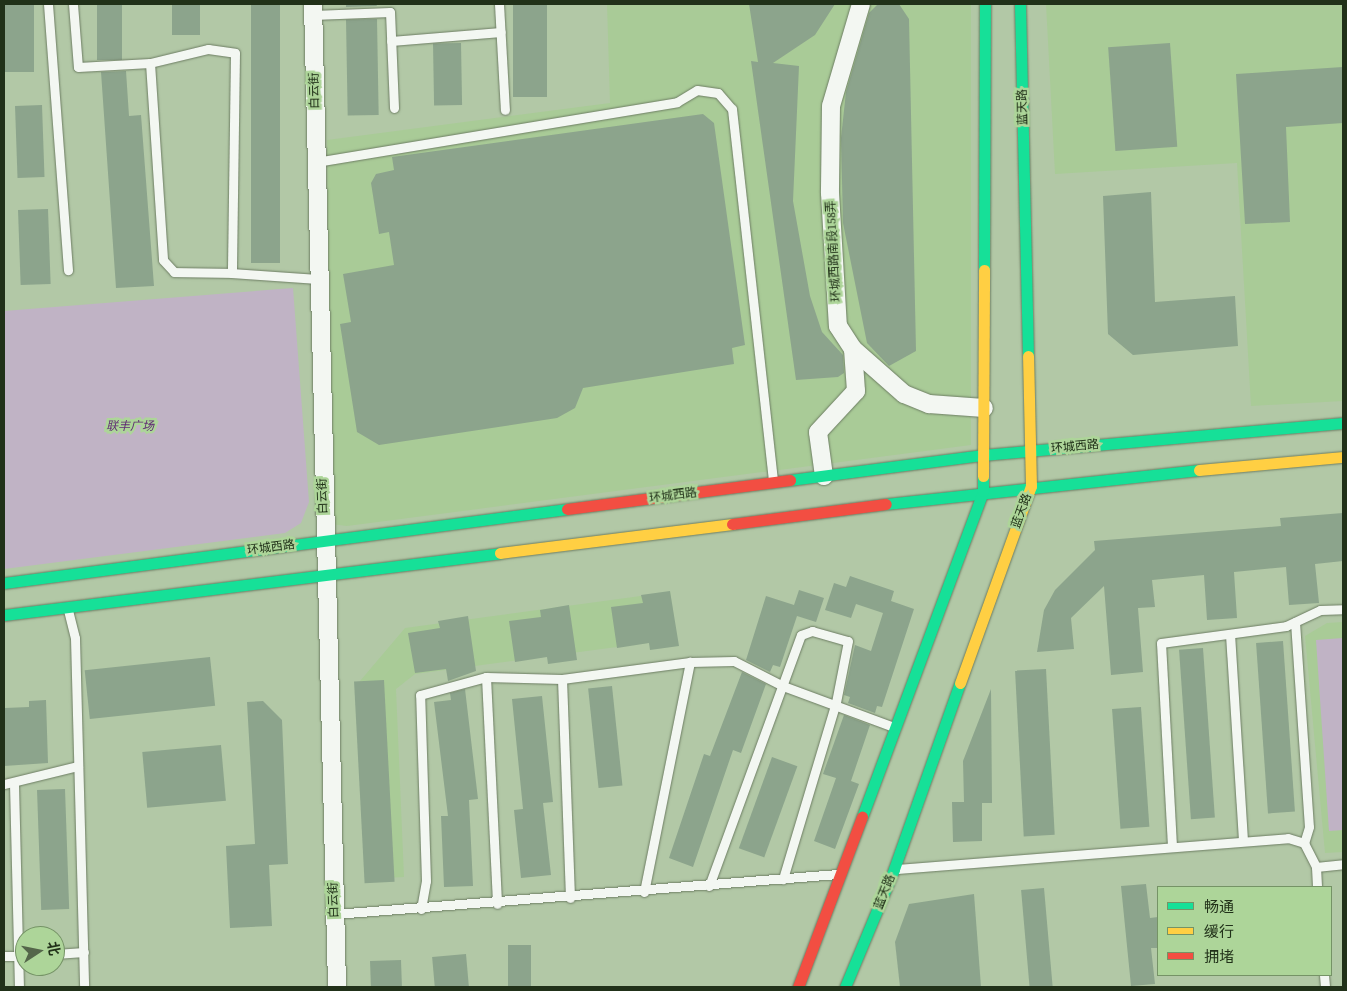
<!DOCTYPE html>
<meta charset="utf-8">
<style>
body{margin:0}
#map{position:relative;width:1347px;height:991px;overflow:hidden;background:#b2c8a6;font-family:"Source Serif 4","Noto Sans SC",serif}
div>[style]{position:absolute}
.built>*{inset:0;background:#a9cb97}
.green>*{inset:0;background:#c0b3c5}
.building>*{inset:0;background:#8ca48c;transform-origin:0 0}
.roads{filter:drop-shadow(0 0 1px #6d7d63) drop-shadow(0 0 1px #6d7d63)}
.lane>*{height:9px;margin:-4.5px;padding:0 4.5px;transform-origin:4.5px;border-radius:4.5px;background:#f3f7f2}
.street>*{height:18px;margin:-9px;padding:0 9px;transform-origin:9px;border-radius:9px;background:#f3f7f2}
.fast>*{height:11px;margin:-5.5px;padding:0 5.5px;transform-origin:5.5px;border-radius:5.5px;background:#16e098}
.slow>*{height:11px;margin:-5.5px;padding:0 5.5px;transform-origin:5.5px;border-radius:5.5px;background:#ffcf43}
.jam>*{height:11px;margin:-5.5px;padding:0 5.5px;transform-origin:5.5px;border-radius:5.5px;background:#f24e42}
span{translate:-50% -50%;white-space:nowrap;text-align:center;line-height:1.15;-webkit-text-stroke:5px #add599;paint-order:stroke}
.street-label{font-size:12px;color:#213119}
.park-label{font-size:12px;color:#602b74;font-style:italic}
.frame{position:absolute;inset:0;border:5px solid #213119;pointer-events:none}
.legend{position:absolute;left:1157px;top:886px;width:175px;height:90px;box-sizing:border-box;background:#add599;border:1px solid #759366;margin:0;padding:6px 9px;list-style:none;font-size:15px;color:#213119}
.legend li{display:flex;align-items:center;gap:10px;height:25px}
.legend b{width:25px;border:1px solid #759366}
.north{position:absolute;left:15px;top:926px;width:50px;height:50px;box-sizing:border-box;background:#add599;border:1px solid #759366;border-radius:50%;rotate:79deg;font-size:14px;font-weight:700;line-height:20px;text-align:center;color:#213119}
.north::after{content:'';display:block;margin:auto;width:18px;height:22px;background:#54664a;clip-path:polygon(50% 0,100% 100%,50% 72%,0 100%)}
</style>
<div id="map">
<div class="built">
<div style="clip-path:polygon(607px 4px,971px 4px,971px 445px,347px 526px,331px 524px,327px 140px,610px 103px)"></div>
<div style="clip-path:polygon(1046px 4px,1343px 4px,1343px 401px,1251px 406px,1237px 163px,1055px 174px)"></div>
<div style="clip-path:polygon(670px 592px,677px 639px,415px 674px,396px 689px,404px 877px,368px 879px,360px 681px,405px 628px)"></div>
<div style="clip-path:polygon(1343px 622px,1343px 852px,1325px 853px,1305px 636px,1327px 623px)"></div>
</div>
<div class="green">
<div style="clip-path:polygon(293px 288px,309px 502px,301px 523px,285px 533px,4px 569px,4px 311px)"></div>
<div style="clip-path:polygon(1343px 638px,1343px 830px,1329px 831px,1316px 640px)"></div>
</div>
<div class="building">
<div style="left:5px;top:4px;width:29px;height:68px"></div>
<div style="left:97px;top:4px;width:25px;height:56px"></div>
<div style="left:172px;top:4px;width:28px;height:31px"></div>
<div style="left:251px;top:4px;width:29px;height:259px"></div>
<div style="clip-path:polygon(346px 4px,376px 4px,377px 6px,346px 7px)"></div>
<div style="left:513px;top:4px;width:34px;height:93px"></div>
<div style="clip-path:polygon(749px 4px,835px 4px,815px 35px,773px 63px,799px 66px,793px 201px,810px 296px,822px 332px,843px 355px,844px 373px,838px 377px,796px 380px,751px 61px,758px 62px)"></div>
<div style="clip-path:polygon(878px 4px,899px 4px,909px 19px,916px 351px,889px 366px,867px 343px,843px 223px,841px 138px,846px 92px,869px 13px)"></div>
<div style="left:377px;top:19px;width:96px;height:31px;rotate:89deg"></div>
<div style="left:461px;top:43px;width:62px;height:28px;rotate:89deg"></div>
<div style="left:1170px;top:43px;width:104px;height:62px;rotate:86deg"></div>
<div style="clip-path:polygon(1343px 67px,1343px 123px,1286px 127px,1290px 222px,1245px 224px,1236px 74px)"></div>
<div style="clip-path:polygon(126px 71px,129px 116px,141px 115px,154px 286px,116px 288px,101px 72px)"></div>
<div style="left:42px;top:105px;width:72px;height:27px;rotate:88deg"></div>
<div style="clip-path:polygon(703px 114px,714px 123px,745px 345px,732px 348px,734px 364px,583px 388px,575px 408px,557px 418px,379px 445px,357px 432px,340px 324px,351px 322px,343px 274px,394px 265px,389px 232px,379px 234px,371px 183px,376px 174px,394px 170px,392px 157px)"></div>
<div style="clip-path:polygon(1151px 192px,1155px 302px,1235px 296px,1238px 346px,1133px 355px,1108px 334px,1103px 196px)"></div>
<div style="left:48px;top:209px;width:75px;height:30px;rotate:88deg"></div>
<div style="clip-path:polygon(1343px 513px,1343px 561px,1315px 564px,1319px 603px,1289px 605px,1286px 567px,1234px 572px,1237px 618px,1207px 620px,1204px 575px,1152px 580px,1155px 607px,1138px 608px,1143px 672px,1111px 675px,1104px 586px,1071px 618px,1074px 649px,1037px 652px,1044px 610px,1055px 590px,1095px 550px,1094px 541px,1281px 526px,1280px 518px)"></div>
<div style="clip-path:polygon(850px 576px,894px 591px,891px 601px,914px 609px,882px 707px,877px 706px,875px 713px,848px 703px,850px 697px,844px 695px,855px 645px,871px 651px,883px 613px,856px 604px,851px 618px,825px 610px,834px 583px,846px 587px)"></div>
<div style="clip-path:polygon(799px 590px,824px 598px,816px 622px,797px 616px,780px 667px,773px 665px,770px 672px,746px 660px,766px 596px,794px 605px)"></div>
<div style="clip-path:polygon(670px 591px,679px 646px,650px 650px,649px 643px,617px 648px,611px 607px,643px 603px,641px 595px)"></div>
<div style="clip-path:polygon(569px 605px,577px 660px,548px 664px,547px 657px,515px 662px,509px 621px,541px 617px,540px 610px)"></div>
<div style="clip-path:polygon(468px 616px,476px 671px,448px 681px,446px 669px,415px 673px,408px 633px,440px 628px,438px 621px)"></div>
<div style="left:1283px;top:641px;width:171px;height:27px;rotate:86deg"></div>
<div style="left:1203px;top:648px;width:170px;height:24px;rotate:86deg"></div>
<div style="left:210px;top:657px;width:49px;height:126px;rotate:84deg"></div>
<div style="left:1046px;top:669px;width:166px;height:31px;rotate:87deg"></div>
<div style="clip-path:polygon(742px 672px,766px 684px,741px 753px,733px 750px,693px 867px,669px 858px,704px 754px,710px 756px)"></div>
<div style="left:384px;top:680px;width:202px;height:30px;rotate:87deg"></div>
<div style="left:612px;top:686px;width:100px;height:24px;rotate:84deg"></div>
<div style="clip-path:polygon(465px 689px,478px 799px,469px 800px,473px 886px,444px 887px,441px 816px,448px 816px,434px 702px,451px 700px,450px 693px)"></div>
<div style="clip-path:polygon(991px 689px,992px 803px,982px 803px,982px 841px,953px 842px,952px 802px,964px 802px,963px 761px)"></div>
<div style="clip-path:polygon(542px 696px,553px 802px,543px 803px,551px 875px,521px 878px,514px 810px,523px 809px,512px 699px)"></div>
<div style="clip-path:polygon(46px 700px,48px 763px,4px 766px,5px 708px,29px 707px,29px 701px)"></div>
<div style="clip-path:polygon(263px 701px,282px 720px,288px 864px,269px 865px,272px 926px,230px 928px,226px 846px,255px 844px,247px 702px)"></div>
<div style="left:1141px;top:707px;width:120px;height:29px;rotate:86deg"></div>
<div style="clip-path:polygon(844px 715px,870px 725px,851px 781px,859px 784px,835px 849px,814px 841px,836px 778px,823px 774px)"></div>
<div style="left:221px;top:745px;width:56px;height:79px;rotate:85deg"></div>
<div style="left:772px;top:757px;width:27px;height:97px;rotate:20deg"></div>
<div style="left:65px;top:789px;width:120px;height:28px;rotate:88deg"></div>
<div style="clip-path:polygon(1146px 884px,1150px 918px,1158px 917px,1158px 948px,1151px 948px,1155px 984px,1131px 986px,1121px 886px)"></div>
<div style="left:1044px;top:888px;width:99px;height:23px;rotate:85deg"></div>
<div style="clip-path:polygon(974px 894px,981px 987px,900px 987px,895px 942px,909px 904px)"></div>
<div style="left:508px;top:945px;width:23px;height:42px"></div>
<div style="left:466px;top:954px;width:33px;height:34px;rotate:85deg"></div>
<div style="left:401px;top:960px;width:27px;height:31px;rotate:88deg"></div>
</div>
<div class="roads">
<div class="lane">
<div style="left:48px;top:4px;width:267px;rotate:85.7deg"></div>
<div style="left:73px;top:4px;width:63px;rotate:85.5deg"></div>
<div style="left:78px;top:67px;width:72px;rotate:-3.2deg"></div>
<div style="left:150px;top:63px;width:60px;rotate:-13.6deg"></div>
<div style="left:208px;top:49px;width:27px;rotate:8deg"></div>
<div style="left:235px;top:53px;width:220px;rotate:90.8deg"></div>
<div style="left:232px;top:273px;width:85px;rotate:4deg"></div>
<div style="left:499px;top:4px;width:106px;rotate:86.8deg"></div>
<div style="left:313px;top:15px;width:77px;rotate:-2.2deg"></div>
<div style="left:390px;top:12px;width:96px;rotate:87.6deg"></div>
<div style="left:391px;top:41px;width:110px;rotate:-4.7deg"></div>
<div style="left:150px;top:63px;width:197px;rotate:86.2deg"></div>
<div style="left:163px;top:260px;width:16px;rotate:47deg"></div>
<div style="left:174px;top:272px;width:58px;rotate:1deg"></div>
<div style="left:316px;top:162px;width:366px;rotate:-9.4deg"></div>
<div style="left:677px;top:102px;width:23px;rotate:-31deg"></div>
<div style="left:697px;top:90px;width:21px;rotate:8deg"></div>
<div style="left:718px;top:93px;width:21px;rotate:49deg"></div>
<div style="left:732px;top:109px;width:373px;rotate:83.7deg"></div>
<div style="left:68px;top:610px;width:29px;rotate:76deg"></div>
<div style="left:75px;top:638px;width:349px;rotate:88.5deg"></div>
<div style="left:1295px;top:622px;width:205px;rotate:86.1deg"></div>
<div style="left:1309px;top:827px;width:17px;rotate:107deg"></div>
<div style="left:1230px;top:634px;width:207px;rotate:86.4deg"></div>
<div style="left:486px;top:677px;width:227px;rotate:87.2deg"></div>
<div style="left:562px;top:679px;width:219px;rotate:87.9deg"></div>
<div style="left:4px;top:784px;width:76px;rotate:-13.7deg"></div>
<div style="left:14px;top:784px;width:203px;rotate:88.6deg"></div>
<div style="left:1172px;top:846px;width:203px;rotate:-93.1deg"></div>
<div style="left:1161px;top:643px;width:126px;rotate:-7.7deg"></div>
<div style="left:1286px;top:626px;width:38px;rotate:-25deg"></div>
<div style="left:1320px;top:610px;width:23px;rotate:-2deg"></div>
<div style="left:1316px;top:867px;width:27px;rotate:-6deg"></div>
<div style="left:897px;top:869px;width:392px;rotate:-4.5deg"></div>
<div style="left:1288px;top:838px;width:17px;rotate:17deg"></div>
<div style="left:1304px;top:843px;width:27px;rotate:63deg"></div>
<div style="left:1316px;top:867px;width:20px;rotate:87deg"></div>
<div style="left:709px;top:886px;width:267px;rotate:-69.9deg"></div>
<div style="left:801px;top:635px;width:12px;rotate:-20deg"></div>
<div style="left:812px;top:631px;width:37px;rotate:16deg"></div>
<div style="left:848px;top:641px;width:62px;rotate:101.1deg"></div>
<div style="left:836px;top:702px;width:185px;rotate:106.7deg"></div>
<div style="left:644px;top:892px;width:235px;rotate:-78.7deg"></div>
<div style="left:690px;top:662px;width:44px;rotate:-1.3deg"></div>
<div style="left:734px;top:661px;width:55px;rotate:27deg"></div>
<div style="left:783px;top:686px;width:118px;rotate:20.3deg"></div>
<div style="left:421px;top:909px;width:28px;rotate:-80deg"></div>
<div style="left:426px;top:881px;width:186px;rotate:-91.8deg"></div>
<div style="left:420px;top:695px;width:68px;rotate:-15.3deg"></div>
<div style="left:486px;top:677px;width:76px;rotate:1.5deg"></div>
<div style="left:562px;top:679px;width:129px;rotate:-7.6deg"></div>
<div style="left:335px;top:914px;width:505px;rotate:-4.55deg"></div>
<div style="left:55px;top:954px;width:29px;rotate:-4deg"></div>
<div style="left:4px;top:956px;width:21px"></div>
<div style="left:1324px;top:975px;width:12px;rotate:85deg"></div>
</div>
<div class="street">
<div style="left:313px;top:4px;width:983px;rotate:88.6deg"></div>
<div style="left:861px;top:4px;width:106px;rotate:106.4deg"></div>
<div style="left:831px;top:106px;width:87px;rotate:90.7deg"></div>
<div style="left:830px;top:193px;width:133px;rotate:86.6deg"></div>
<div style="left:838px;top:326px;width:27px;rotate:57deg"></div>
<div style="left:853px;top:349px;width:68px;rotate:41.4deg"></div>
<div style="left:904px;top:394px;width:27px;rotate:22deg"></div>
<div style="left:929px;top:404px;width:55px;rotate:4.2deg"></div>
<div style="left:824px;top:476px;width:44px;rotate:-97.8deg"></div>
<div style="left:818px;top:432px;width:56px;rotate:-47.2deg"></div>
<div style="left:856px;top:391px;width:42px;rotate:-94.1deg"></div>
</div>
<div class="fast">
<div style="left:1020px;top:4px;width:352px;rotate:88.7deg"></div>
<div style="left:984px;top:270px;width:266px;rotate:-89.8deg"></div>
<div style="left:790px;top:480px;width:195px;rotate:-7.4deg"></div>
<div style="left:983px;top:455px;width:361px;rotate:-5.1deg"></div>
<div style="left:886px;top:504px;width:315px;rotate:-6.2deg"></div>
<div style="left:4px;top:583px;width:568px;rotate:-7.49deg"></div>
<div style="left:4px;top:615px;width:500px;rotate:-7.1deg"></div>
<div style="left:862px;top:817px;width:348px;rotate:-69.6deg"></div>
<div style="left:983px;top:491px;width:15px;rotate:-90deg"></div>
<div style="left:845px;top:987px;width:128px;rotate:-67.4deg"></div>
<div style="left:894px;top:869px;width:197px;rotate:-70.5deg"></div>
</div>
<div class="slow">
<div style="left:1199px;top:470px;width:145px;rotate:-5.2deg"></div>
<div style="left:983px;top:476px;width:206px;rotate:-89.7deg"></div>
<div style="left:500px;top:553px;width:234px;rotate:-7.1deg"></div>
<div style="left:960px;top:683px;width:209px;rotate:-70.2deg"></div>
<div style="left:1031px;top:486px;width:130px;rotate:-91.3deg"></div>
</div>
<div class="jam">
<div style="left:567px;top:509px;width:225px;rotate:-7.4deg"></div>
<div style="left:732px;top:524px;width:155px;rotate:-7.4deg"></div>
<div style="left:798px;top:987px;width:182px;rotate:-69.4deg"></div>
</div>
</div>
<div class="street-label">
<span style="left:315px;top:91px;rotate:-91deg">白云街</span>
<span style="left:1023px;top:107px;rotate:-91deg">蓝天路</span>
<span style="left:834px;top:251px;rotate:-93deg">环城西路南段158弄</span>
<span style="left:1075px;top:447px;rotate:-5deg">环城西路</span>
<span style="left:323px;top:496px;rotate:-92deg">白云街</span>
<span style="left:673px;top:496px;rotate:-7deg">环城西路</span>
<span style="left:1022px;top:511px;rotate:-70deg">蓝天路</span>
<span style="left:271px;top:548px;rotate:-7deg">环城西路</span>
<span style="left:885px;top:892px;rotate:-68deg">蓝天路</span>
<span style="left:334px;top:900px;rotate:-92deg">白云街</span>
</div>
<div class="park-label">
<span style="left:130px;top:427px">联丰广场</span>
</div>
<div class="frame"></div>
<ul class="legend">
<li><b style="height:6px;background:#16e098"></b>畅通</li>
<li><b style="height:6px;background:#ffcf43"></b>缓行</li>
<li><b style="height:6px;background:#f24e42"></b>拥堵</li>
</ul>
<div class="north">北</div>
</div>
